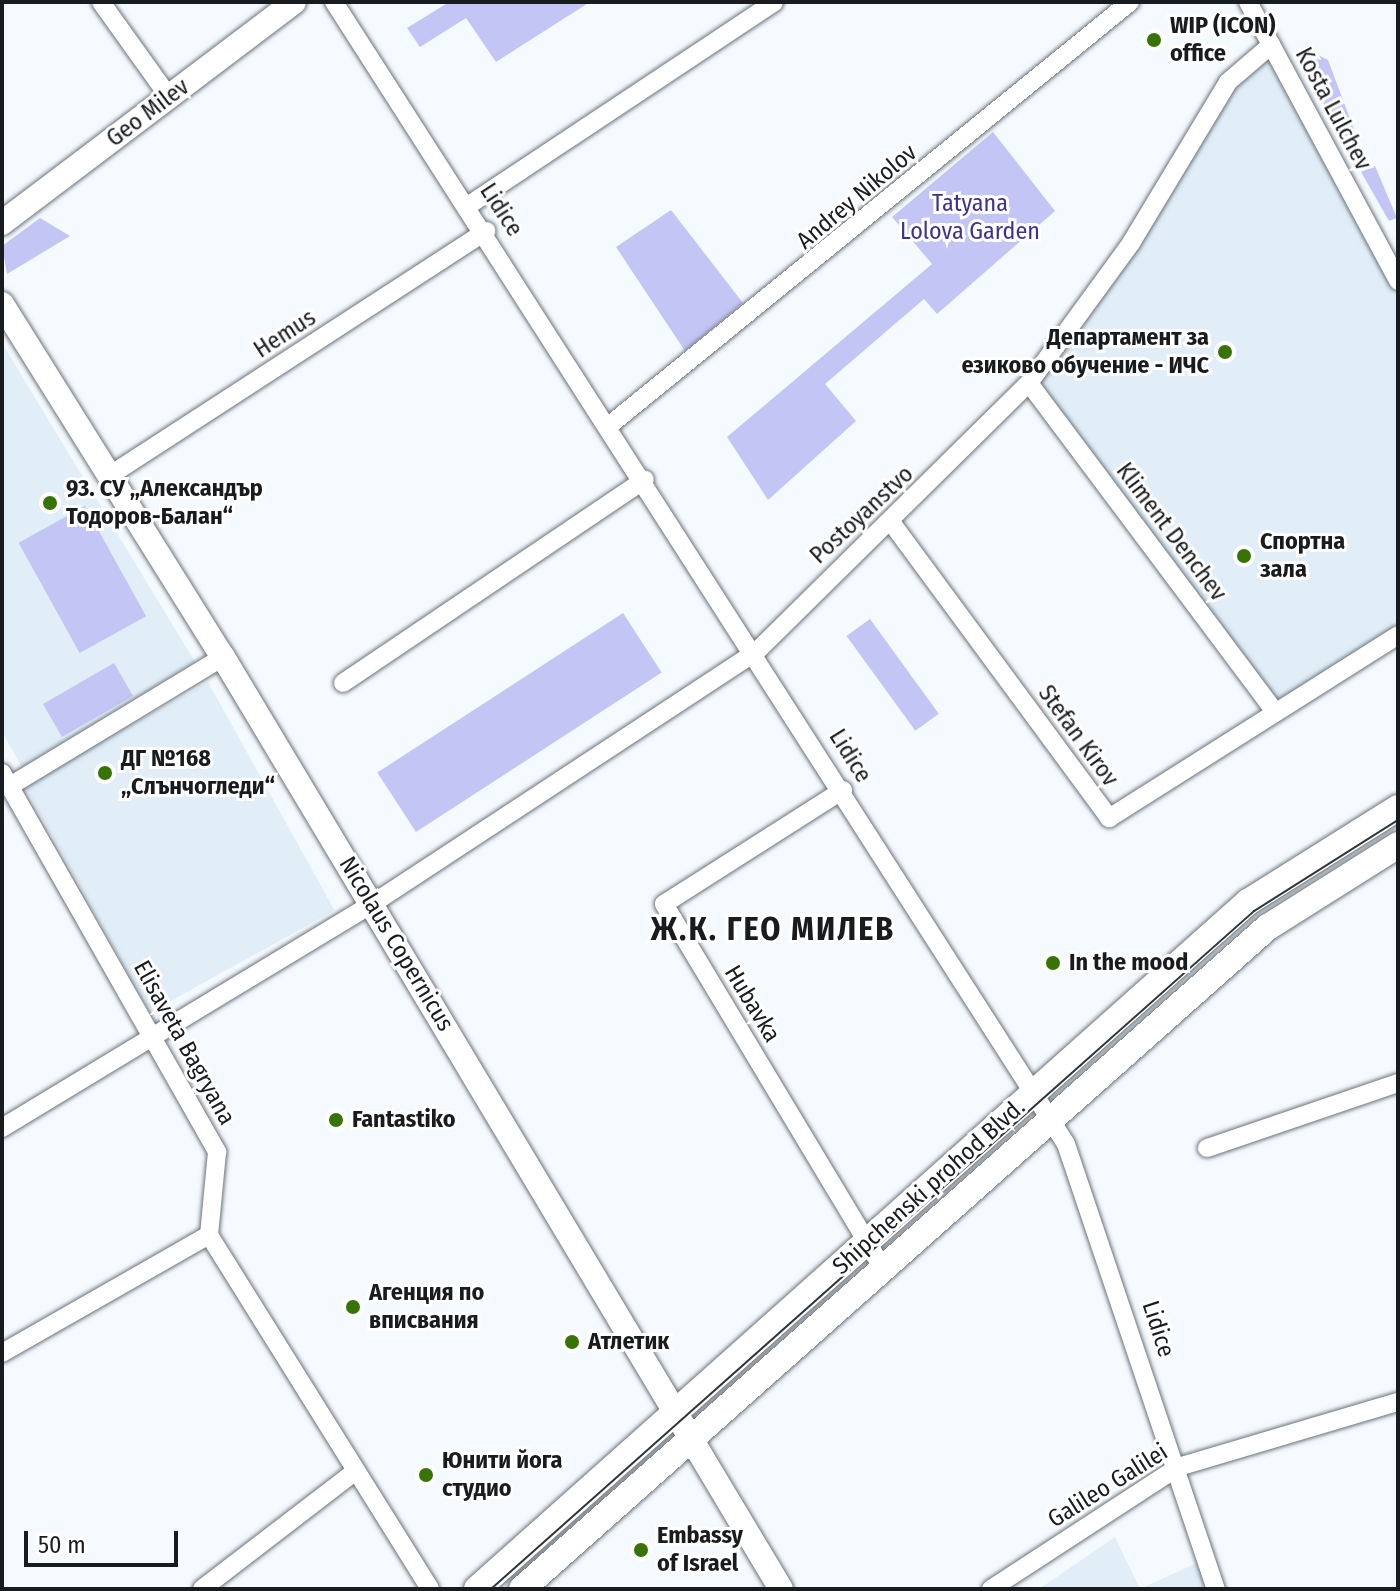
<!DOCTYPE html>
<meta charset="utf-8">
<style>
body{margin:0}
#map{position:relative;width:1400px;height:1591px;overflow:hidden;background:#f5faff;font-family:"Fira Sans Condensed",sans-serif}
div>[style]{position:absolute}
.built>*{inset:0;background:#e1eef8;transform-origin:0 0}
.green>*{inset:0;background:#c3c6f5;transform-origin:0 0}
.roads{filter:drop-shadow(0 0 2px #6a7379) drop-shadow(0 0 2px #6a7379)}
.minor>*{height:18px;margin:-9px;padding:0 9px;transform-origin:9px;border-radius:9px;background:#fff}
.tertiary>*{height:24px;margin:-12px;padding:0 12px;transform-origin:12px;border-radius:12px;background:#fff}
.secondary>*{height:26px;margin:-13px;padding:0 13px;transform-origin:13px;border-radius:13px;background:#fff}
.tram>*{height:2px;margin:-1px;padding:0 1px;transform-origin:1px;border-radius:1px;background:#313538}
.dots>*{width:22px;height:22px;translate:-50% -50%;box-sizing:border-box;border:4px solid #fff;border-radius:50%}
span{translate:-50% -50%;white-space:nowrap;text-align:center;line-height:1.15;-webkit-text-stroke:6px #fff;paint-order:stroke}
.poi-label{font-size:24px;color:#191c1f;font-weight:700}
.left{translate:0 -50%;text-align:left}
.right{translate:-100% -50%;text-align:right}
.street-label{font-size:24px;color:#191c1f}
.park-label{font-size:24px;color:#3d3291}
.district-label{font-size:32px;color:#191c1f;font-weight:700;letter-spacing:2px}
.frame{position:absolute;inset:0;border:4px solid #191c1f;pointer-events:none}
.scale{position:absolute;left:24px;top:1531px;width:154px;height:36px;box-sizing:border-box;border:4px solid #191c1f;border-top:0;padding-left:10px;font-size:24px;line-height:28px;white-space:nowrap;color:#191c1f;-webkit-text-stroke:6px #fff;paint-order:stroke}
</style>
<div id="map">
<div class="built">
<div style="clip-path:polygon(1271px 45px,1398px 281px,1398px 635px,1274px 710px,1029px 383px,1228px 82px)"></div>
<div style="clip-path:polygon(2px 343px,195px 662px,22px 767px,2px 732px)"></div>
<div style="left:208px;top:682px;width:261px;height:211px;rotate:61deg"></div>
<div style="clip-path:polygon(1115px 1537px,1140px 1589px,1199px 1562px,1206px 1589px,1039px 1589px)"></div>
</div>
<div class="green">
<div style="clip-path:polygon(449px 2px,590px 2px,496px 62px,466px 18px,420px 47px,407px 28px)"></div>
<div style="clip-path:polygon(1312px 52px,1328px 60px,1364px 156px,1355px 160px,1299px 58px)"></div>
<div style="clip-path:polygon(993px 132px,1055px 211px,937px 314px,924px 299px,825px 384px,856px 421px,768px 500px,727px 437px,932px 264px,892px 217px)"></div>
<div style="clip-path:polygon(1375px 166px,1397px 218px,1389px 221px,1361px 172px)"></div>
<div style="clip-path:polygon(671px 210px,743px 303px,685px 351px,616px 247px)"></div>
<div style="clip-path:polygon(40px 218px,70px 236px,7px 274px,2px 246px)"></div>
<div style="left:85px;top:506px;width:126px;height:76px;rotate:61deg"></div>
<div style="left:623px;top:613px;width:71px;height:293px;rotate:57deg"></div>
<div style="left:870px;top:619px;width:117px;height:29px;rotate:54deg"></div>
<div style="left:114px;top:663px;width:38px;height:82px;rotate:60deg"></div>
</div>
<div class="roads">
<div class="minor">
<div style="left:101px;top:2px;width:117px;rotate:54.4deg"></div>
<div style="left:334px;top:2px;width:1356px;rotate:57.34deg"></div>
<div style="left:1066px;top:1144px;width:470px;rotate:71.4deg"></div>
<div style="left:1248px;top:2px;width:317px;rotate:61.7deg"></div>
<div style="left:469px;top:205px;width:366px;rotate:-33.6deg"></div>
<div style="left:1029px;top:383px;width:409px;rotate:53.2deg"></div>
<div style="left:611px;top:424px;width:669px;rotate:-39.11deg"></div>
<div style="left:109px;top:476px;width:450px;rotate:-33deg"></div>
<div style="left:891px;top:522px;width:368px;rotate:53.6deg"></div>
<div style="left:1109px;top:818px;width:342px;rotate:-32.3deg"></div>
<div style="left:343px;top:683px;width:364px;rotate:-34deg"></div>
<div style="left:2px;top:773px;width:436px;rotate:60.4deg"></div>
<div style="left:217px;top:1152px;width:83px;rotate:95.5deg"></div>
<div style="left:209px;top:1235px;width:417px;rotate:58deg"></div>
<div style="left:10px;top:786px;width:249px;rotate:-31.2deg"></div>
<div style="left:843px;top:790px;width:212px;rotate:147.5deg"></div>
<div style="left:664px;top:904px;width:426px;rotate:59deg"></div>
<div style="left:2px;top:1128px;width:433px;rotate:-31.2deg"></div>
<div style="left:372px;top:904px;width:461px;rotate:-33.3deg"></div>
<div style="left:757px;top:651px;width:382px;rotate:-44.6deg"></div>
<div style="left:1029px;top:383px;width:173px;rotate:-53.9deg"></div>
<div style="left:1131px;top:243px;width:188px;rotate:-58.9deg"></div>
<div style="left:1228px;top:82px;width:57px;rotate:-40.7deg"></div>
<div style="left:1207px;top:1148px;width:202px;rotate:-18.8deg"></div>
<div style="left:2px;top:1353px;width:238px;rotate:-29.7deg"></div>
<div style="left:202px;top:1589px;width:194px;rotate:-37.5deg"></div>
<div style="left:991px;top:1589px;width:223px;rotate:-33.1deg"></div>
<div style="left:1178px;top:1467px;width:229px;rotate:-16.5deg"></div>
</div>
<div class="tertiary">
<div style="left:2px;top:223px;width:366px;rotate:-37.1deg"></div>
<div style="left:2px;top:304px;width:416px;rotate:58deg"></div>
<div style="left:223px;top:657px;width:1086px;rotate:59.09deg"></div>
</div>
<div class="secondary">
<div style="left:477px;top:1589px;width:1033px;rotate:-41.7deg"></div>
<div style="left:1248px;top:902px;width:177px;rotate:-32.1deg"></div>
<div style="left:522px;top:1589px;width:997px;rotate:-41.59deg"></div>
<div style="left:1268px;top:927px;width:154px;rotate:-32.2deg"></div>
</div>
</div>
<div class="tram">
<div style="left:491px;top:1589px;width:1021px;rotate:-41.62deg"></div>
<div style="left:1254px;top:911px;width:170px;rotate:-32.3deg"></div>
</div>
<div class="dots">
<div style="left:1154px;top:40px;background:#387305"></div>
<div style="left:1225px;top:352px;background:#387305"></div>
<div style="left:50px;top:503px;background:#387305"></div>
<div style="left:1244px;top:556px;background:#387305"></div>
<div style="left:105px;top:773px;background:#387305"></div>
<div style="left:1053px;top:963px;background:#387305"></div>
<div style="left:336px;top:1120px;background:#387305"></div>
<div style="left:353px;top:1307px;background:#387305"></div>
<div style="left:572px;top:1342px;background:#387305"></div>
<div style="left:426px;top:1475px;background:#387305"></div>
<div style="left:641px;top:1550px;background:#387305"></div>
</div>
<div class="poi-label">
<span class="left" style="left:1170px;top:40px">WIP (ICON)<br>office</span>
<span class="right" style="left:1209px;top:352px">Департамент за<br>езиково обучение - ИЧС</span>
<span class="left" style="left:66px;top:503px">93. СУ „Александър<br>Тодоров-Балан“</span>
<span class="left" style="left:1260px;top:556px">Спортна<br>зала</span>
<span class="left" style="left:121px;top:773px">ДГ №168<br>„Слънчогледи“</span>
<span class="left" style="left:1069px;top:963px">In the mood</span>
<span class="left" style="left:352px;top:1120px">Fantastiko</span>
<span class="left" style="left:369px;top:1307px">Агенция по<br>вписвания</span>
<span class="left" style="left:588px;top:1342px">Атлетик</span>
<span class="left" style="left:442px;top:1475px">Юнити йога<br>студио</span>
<span class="left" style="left:657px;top:1550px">Embassy<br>of Israel</span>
</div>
<div class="street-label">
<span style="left:1333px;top:109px;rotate:62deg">Kosta Lulchev</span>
<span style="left:148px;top:113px;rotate:-37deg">Geo Milev</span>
<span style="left:857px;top:197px;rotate:-40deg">Andrey Nikolov</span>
<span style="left:501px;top:210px;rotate:57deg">Lidice</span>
<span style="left:285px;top:334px;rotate:-33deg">Hemus</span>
<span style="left:862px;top:515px;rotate:-43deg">Postoyanstvo</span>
<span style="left:1171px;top:532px;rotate:53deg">Kliment Denchev</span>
<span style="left:1078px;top:736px;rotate:54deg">Stefan Kirov</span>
<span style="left:850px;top:756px;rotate:58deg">Lidice</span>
<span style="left:396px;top:944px;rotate:59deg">Nicolaus Copernicus</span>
<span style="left:752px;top:1004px;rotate:59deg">Hubavka</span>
<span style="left:184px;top:1043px;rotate:61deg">Elisaveta Bagryana</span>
<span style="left:929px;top:1187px;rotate:-42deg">Shipchenski prohod Blvd.</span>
<span style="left:1158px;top:1329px;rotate:72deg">Lidice</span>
<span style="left:1108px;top:1486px;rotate:-32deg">Galileo Galilei</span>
</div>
<div class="park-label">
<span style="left:970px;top:218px">Tatyana<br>Lolova Garden</span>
</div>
<div class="district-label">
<span style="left:773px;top:929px">Ж.К. ГЕО МИЛЕВ</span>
</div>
<div class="frame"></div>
<div class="scale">50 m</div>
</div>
